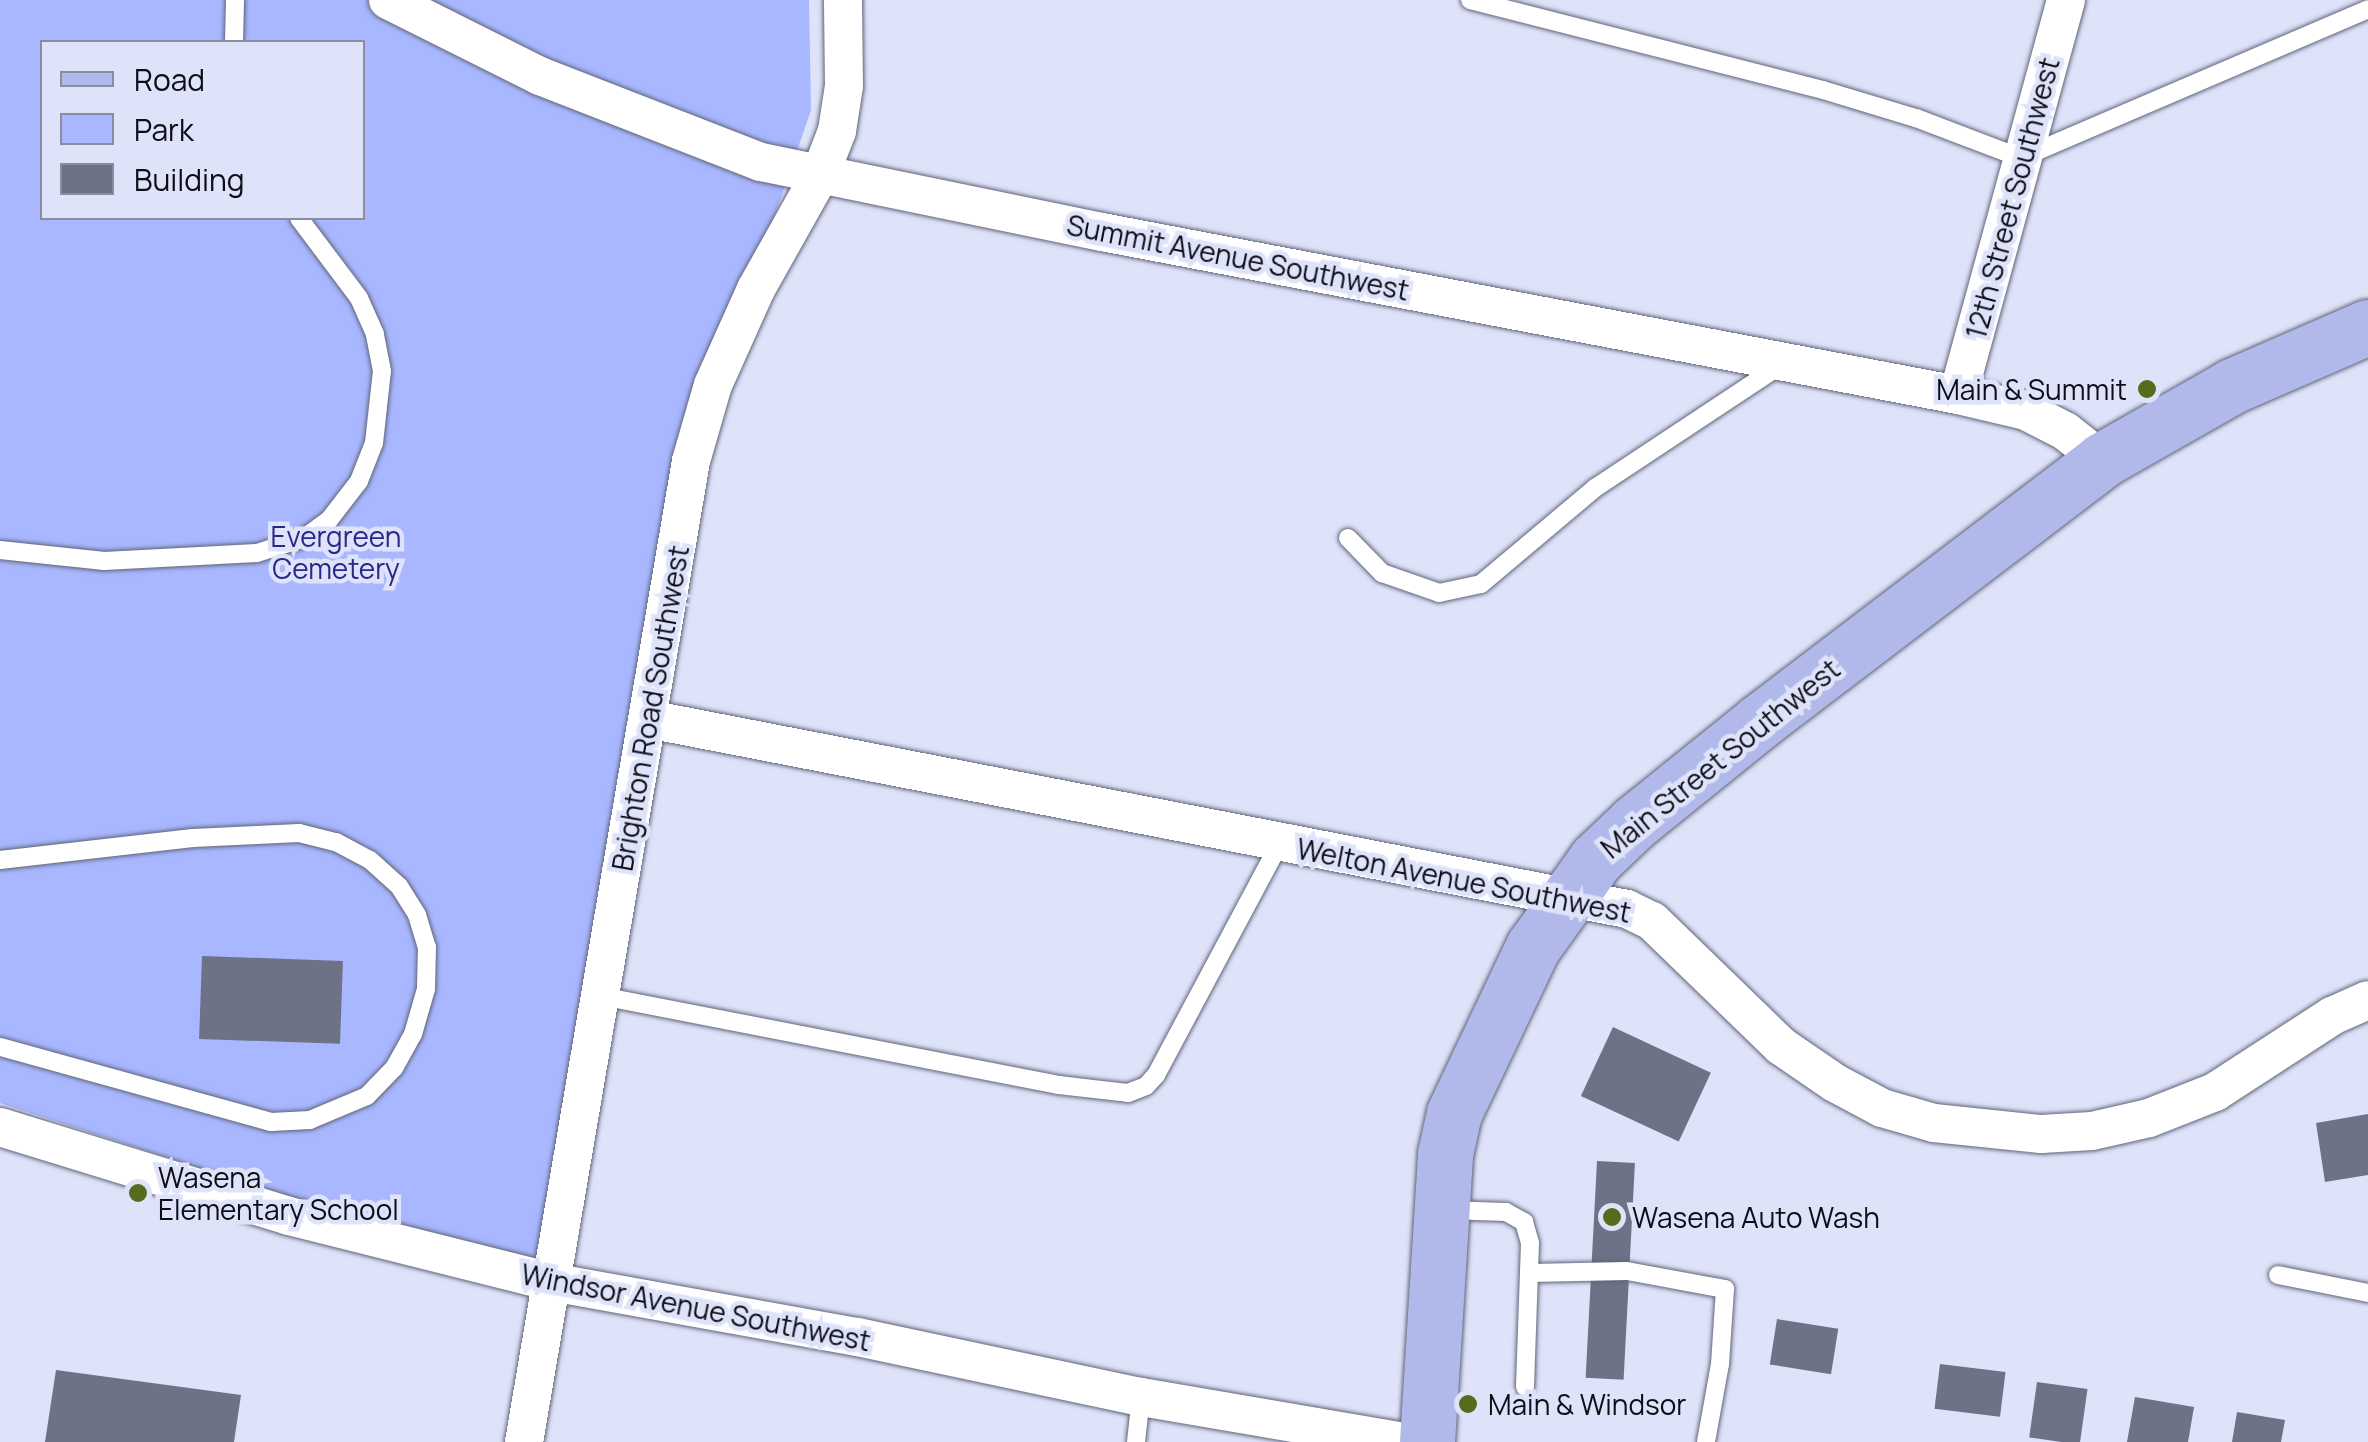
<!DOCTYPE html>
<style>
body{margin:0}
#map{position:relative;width:2368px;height:1442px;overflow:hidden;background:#dee3fa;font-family:Manrope,sans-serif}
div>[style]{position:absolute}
.green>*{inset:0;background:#a8b7ff}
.building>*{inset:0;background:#6d7286;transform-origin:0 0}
.roads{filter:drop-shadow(0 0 2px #616579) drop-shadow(0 0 2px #616579)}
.service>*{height:18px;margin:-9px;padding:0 9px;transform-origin:9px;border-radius:9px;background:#fff}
.minor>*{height:38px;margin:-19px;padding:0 19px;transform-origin:19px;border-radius:19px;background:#fff}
.primary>*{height:55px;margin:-27.5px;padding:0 27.5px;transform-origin:27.5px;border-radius:27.5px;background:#b0b9e9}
.dots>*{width:28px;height:28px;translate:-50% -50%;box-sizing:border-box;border:5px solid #dee3fa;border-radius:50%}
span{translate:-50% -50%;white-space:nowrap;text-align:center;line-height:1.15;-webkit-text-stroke:9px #dee3fa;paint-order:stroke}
.street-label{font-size:28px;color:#0c0d15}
.poi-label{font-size:28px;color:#0c0d15}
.right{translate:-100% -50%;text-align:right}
.left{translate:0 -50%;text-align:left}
.park-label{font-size:28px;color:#272889}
.legend{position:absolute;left:40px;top:40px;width:325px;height:180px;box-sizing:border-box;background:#dee3fa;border:2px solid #8a8d9e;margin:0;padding:12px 18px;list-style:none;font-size:30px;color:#0c0d15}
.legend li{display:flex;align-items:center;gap:20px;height:50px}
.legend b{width:50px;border:2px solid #8a8d9e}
</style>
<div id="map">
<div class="green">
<div style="clip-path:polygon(evenodd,0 0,809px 0,811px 110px,691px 461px,551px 1282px,0 1103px,0 0,42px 42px,362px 42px,362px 218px,42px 218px,42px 42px)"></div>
</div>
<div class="building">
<div style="left:202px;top:956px;width:141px;height:83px;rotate:2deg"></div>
<div style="left:1613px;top:1027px;width:108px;height:76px;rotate:25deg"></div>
<div style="clip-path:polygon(2368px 1114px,2368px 1175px,2325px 1182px,2316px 1123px)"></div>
<div style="left:1597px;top:1161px;width:38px;height:217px;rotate:3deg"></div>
<div style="left:1777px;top:1319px;width:62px;height:46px;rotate:9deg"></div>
<div style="left:1940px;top:1364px;width:66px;height:45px;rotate:7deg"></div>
<div style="clip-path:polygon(56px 1370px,241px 1395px,234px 1442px,45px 1442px)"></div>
<div style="left:2037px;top:1382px;width:51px;height:56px;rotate:8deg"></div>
<div style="clip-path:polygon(2135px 1397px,2194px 1407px,2188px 1442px,2127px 1442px)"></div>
<div style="clip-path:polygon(2237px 1412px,2285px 1420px,2281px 1442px,2232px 1442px)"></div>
</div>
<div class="roads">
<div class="service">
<div style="left:1470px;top:0;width:364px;rotate:14.3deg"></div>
<div style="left:1823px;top:90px;width:97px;rotate:16.8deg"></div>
<div style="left:1916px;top:118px;width:112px;rotate:20.9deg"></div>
<div style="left:2021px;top:158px;width:378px;rotate:-23.2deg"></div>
<div style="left:234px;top:42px;width:42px;rotate:-88.6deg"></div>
<div style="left:1348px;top:538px;width:49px;rotate:45.8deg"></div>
<div style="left:1382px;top:573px;width:60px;rotate:19.3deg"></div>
<div style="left:1439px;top:593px;width:43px;rotate:-12.1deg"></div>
<div style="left:1481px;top:584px;width:149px;rotate:-40.1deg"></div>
<div style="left:1595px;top:488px;width:221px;rotate:-33.5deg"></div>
<div style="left:0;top:550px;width:105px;rotate:6deg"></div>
<div style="left:104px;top:561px;width:153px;rotate:-3deg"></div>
<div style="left:257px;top:553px;width:49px;rotate:-17.7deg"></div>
<div style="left:304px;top:538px;width:31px;rotate:-36deg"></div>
<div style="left:329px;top:520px;width:49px;rotate:-52.4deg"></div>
<div style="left:359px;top:481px;width:41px;rotate:-68.5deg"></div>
<div style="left:374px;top:443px;width:72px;rotate:-83.7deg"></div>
<div style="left:382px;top:371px;width:38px;rotate:-101deg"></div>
<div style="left:375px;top:334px;width:39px;rotate:-114deg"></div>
<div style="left:359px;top:298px;width:100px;rotate:-126.9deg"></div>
<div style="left:0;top:860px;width:194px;rotate:-6.5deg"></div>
<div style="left:193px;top:838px;width:106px;rotate:-2.7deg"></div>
<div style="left:299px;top:833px;width:38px;rotate:14deg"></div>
<div style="left:336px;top:842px;width:38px;rotate:28deg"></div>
<div style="left:370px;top:860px;width:39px;rotate:42deg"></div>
<div style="left:399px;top:886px;width:34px;rotate:58deg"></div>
<div style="left:417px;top:915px;width:34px;rotate:73deg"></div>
<div style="left:427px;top:947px;width:42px;rotate:91.4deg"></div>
<div style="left:426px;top:989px;width:47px;rotate:106.1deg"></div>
<div style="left:413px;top:1034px;width:39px;rotate:119deg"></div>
<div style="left:394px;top:1068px;width:39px;rotate:134deg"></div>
<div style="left:367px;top:1096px;width:62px;rotate:157.2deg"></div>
<div style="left:310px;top:1120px;width:39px;rotate:177deg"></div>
<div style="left:271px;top:1122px;width:281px;rotate:-164.5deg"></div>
<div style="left:601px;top:996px;width:467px;rotate:11deg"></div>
<div style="left:1059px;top:1085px;width:69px;rotate:6.6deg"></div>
<div style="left:1128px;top:1093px;width:19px;rotate:-21deg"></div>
<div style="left:1146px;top:1086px;width:15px;rotate:-48deg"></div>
<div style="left:1156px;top:1075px;width:263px;rotate:-61.9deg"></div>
<div style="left:1446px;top:1210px;width:60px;rotate:1.9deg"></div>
<div style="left:1506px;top:1212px;width:21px;rotate:29deg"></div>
<div style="left:1524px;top:1222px;width:22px;rotate:74deg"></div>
<div style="left:1530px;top:1243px;width:144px;rotate:92deg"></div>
<div style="left:1530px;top:1273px;width:97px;rotate:-1.2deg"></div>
<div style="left:1627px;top:1271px;width:100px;rotate:10.4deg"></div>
<div style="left:1725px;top:1289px;width:75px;rotate:93.8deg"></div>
<div style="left:1720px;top:1364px;width:79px;rotate:100.2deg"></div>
<div style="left:2278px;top:1275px;width:92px;rotate:11.3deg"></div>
<div style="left:1136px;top:1442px;width:45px;rotate:-83.7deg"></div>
</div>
<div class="minor">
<div style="left:388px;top:0;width:170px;rotate:26.6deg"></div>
<div style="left:540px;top:76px;width:237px;rotate:21.3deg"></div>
<div style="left:761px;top:162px;width:348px;rotate:11.6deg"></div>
<div style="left:1102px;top:232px;width:871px;rotate:10.78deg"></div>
<div style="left:1958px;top:395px;width:70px;rotate:13.2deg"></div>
<div style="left:2026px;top:411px;width:44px;rotate:27.1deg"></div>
<div style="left:2065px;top:431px;width:47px;rotate:38.1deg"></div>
<div style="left:1958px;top:395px;width:409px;rotate:-74.7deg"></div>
<div style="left:648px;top:719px;width:997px;rotate:10.98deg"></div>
<div style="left:1627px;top:909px;width:28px;rotate:26deg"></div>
<div style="left:1652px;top:921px;width:180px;rotate:44.1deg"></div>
<div style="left:1781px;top:1046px;width:65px;rotate:34.4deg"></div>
<div style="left:1835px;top:1083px;width:53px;rotate:28deg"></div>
<div style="left:1882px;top:1108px;width:54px;rotate:16.1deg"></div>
<div style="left:1934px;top:1123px;width:108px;rotate:5.9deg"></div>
<div style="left:2041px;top:1134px;width:51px;rotate:-3.4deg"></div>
<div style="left:2092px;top:1131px;width:58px;rotate:-12.8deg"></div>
<div style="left:2149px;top:1118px;width:71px;rotate:-21.5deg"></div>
<div style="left:2215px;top:1092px;width:140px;rotate:-33deg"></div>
<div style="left:2332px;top:1016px;width:39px;rotate:-24deg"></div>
<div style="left:0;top:1127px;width:302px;rotate:17.1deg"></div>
<div style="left:289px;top:1216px;width:270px;rotate:14.1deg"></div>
<div style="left:551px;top:1282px;width:312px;rotate:10.2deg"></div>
<div style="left:858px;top:1337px;width:289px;rotate:12deg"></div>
<div style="left:1141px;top:1397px;width:266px;rotate:9.7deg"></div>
<div style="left:524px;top:1442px;width:995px;rotate:-80.34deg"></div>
<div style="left:691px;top:461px;width:79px;rotate:-73.9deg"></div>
<div style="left:713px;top:385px;width:105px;rotate:-65.9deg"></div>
<div style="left:756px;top:289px;width:131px;rotate:-60.7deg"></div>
<div style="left:820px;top:175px;width:47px;rotate:-68.9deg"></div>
<div style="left:837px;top:131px;width:46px;rotate:-81.2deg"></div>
<div style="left:844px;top:86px;width:86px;rotate:-90.7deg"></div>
</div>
<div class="primary">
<div style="left:1427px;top:1442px;width:289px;rotate:-86.4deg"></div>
<div style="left:1445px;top:1154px;width:42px;rotate:-77.6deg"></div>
<div style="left:1454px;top:1113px;width:184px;rotate:-64.6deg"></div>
<div style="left:1533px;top:947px;width:108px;rotate:-54.4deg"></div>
<div style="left:1596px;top:859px;width:54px;rotate:-43.5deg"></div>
<div style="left:1635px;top:822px;width:161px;rotate:-38.9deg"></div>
<div style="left:1760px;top:721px;width:430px;rotate:-37.3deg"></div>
<div style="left:2102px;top:460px;width:150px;rotate:-29.6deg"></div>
<div style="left:2232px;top:386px;width:148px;rotate:-23.5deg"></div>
</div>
</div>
<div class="dots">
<div style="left:2147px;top:389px;background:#556c1d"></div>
<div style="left:138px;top:1193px;background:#556c1d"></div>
<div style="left:1612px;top:1217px;background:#556c1d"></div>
<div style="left:1468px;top:1404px;background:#556c1d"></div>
</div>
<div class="street-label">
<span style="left:2012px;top:198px;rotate:-75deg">12th Street Southwest</span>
<span style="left:1238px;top:257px;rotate:11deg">Summit Avenue Southwest</span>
<span style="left:650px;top:708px;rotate:-80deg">Brighton Road Southwest</span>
<span style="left:1720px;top:758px;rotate:-39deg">Main Street Southwest</span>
<span style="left:1464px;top:880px;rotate:11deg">Welton Avenue Southwest</span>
<span style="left:696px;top:1307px;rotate:11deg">Windsor Avenue Southwest</span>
</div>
<div class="poi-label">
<span class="right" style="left:2127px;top:389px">Main &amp; Summit</span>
<span class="left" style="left:158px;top:1193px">Wasena<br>Elementary School</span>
<span class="left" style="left:1632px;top:1217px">Wasena Auto Wash</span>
<span class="left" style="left:1488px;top:1404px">Main &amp; Windsor</span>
</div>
<div class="park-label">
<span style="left:336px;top:552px">Evergreen<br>Cemetery</span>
</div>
<ul class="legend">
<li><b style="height:12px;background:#b0b9e9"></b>Road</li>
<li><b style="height:28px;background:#a8b7ff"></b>Park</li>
<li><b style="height:28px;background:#6d7286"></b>Building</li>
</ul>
</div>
